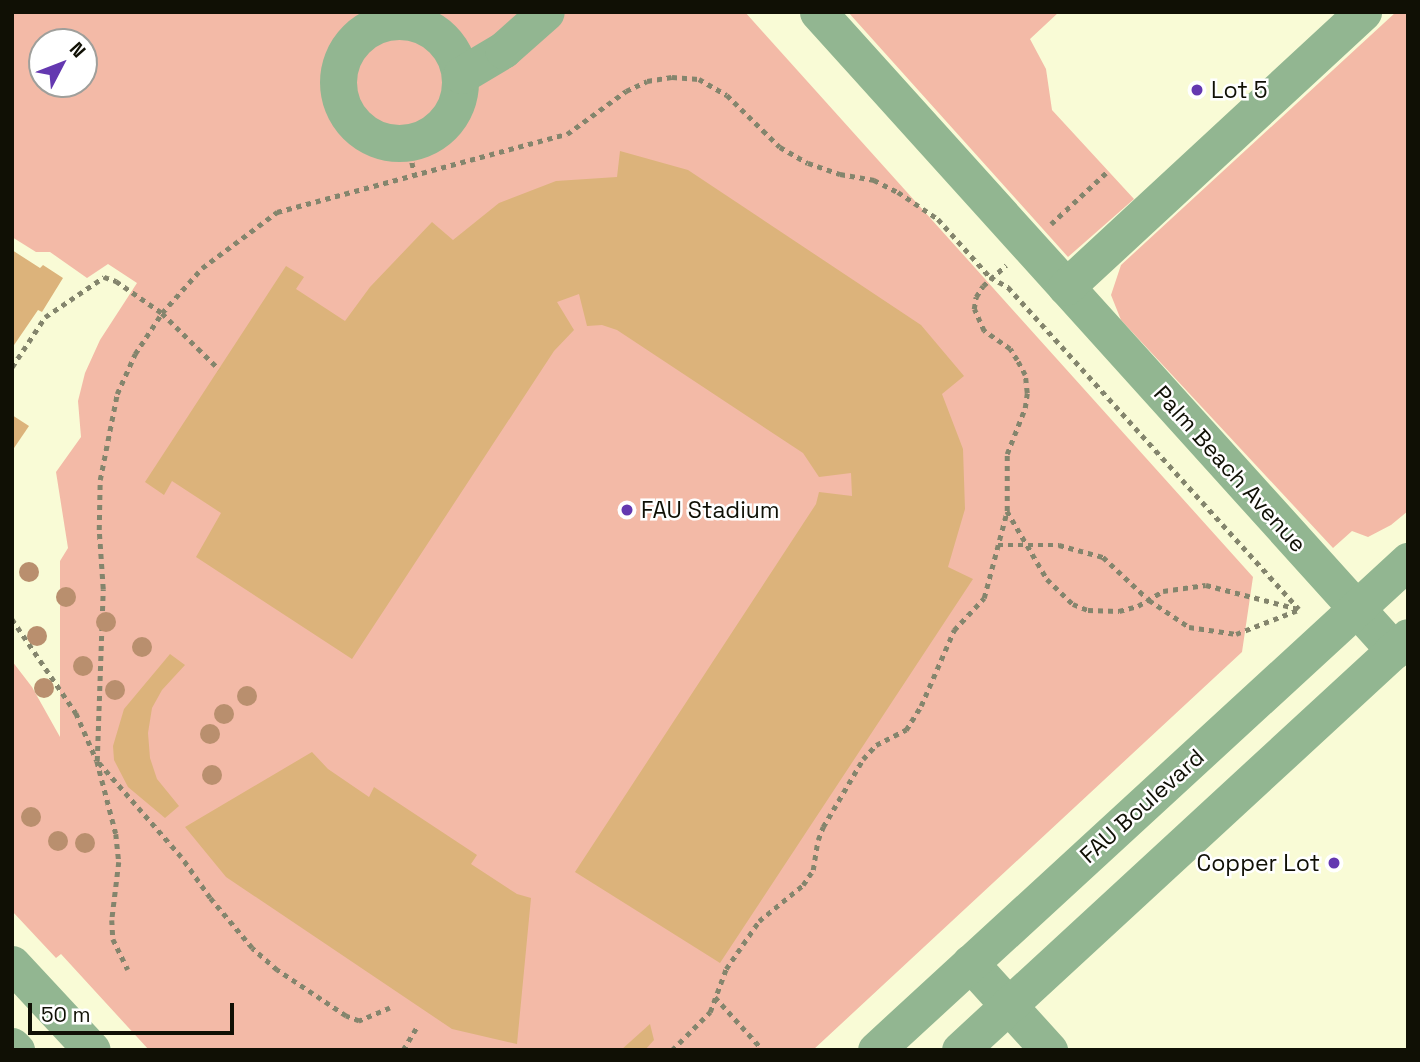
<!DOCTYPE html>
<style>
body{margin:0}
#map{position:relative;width:1420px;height:1062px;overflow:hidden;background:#f9fbd6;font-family:"Space Grotesk",sans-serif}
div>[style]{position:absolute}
.green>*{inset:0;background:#f3baa7}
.building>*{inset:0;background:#dcb37b}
.path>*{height:4.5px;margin-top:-2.25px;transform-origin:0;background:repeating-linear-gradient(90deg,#84856d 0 5px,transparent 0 10px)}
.minor>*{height:37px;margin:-18.5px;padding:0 18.5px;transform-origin:18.5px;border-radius:18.5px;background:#92b691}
.minor>.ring{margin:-18.5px;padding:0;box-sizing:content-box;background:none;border:37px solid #92b691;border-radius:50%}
.trees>*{width:20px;height:20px;margin:-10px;border-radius:50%;background:#b98f6e}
.dots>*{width:19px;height:19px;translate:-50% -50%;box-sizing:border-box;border:4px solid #fff;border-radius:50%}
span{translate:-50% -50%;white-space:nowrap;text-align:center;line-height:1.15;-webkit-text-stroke:5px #fff;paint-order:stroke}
.poi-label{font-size:23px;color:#101005}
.left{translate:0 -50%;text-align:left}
.right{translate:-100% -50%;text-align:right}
.street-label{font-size:23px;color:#101005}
.frame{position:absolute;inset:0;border:14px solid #101005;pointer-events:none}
.north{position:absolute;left:28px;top:28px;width:70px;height:70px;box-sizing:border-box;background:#fff;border:2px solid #9f9f9b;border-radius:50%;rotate:48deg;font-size:19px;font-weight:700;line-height:28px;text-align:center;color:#101005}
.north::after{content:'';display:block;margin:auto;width:24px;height:32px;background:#6438b0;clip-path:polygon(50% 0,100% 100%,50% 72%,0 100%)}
.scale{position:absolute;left:28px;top:1003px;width:206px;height:32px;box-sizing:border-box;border:4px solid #101005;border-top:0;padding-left:9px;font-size:21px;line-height:24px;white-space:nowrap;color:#101005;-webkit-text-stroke:5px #fff;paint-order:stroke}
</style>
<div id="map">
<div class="green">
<div style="clip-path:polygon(evenodd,12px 12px,745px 12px,1253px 577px,1242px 652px,813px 1050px,149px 1050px,61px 954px,56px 958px,12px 911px,12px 661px,32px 687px,60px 737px,60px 561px,68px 548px,56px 472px,81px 437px,78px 401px,85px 373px,100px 340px,137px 283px,108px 264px,87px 278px,50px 252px,36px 252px,12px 237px,12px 12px,42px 42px,84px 42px,84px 84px,42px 84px,42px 42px)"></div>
<div style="clip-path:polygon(848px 12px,1059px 12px,1030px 39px,1046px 69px,1052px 110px,1134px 199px,1068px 257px)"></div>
<div style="clip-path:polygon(1396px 12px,1408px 12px,1408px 511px,1391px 525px,1368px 537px,1352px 531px,1333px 548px,1121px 320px,1111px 295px,1121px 265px)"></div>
</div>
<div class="building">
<div style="clip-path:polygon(620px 151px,688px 170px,921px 325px,964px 376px,942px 394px,963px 449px,965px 509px,948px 567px,973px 579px,720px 963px,575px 872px,816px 504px,819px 492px,852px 496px,851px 473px,819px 477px,803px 453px,617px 330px,602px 325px,587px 326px,579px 294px,557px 302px,574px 330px,554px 351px,352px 659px,196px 557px,221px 513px,172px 481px,164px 495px,145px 482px,286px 266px,304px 277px,296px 289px,345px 321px,370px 287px,432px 222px,453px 240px,499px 203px,556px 181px,617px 177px)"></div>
<div style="clip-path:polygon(12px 250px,40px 268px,43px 265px,63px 278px,42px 312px,38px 310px,12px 348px)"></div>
<div style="clip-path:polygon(12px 415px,29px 426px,12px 451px)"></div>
<div style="clip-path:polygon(170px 654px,185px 665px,162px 690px,152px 708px,148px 733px,150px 758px,157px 779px,179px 806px,165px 818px,128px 787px,114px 760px,113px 746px,124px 709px)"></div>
<div style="clip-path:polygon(312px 752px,328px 769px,369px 797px,374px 787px,477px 855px,471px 864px,517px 894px,531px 898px,517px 1044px,452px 1029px,226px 877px,185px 827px)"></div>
<div style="clip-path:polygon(650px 1024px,654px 1040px,645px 1050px,621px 1050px)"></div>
</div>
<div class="path">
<div style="left:408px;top:143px;width:34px;rotate:78deg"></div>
<div style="left:1051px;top:224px;width:76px;rotate:-42.9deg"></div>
<div style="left:12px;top:367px;width:60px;rotate:-56.6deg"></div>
<div style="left:45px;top:317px;width:71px;rotate:-34.1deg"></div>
<div style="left:104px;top:277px;width:13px;rotate:18deg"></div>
<div style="left:116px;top:281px;width:56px;rotate:34.8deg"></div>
<div style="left:162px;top:313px;width:80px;rotate:44.5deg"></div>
<div style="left:1007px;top:511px;width:79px;rotate:59.5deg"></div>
<div style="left:1047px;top:579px;width:36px;rotate:44deg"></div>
<div style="left:1073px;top:604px;width:16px;rotate:22deg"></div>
<div style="left:1088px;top:610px;width:31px;rotate:2deg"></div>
<div style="left:1119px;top:611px;width:20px;rotate:-15deg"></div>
<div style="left:1138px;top:606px;width:29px;rotate:-31deg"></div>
<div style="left:1163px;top:591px;width:43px;rotate:-7.9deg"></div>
<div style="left:1206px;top:585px;width:95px;rotate:14.6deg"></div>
<div style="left:998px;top:545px;width:61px"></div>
<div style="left:1059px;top:545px;width:46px;rotate:15.3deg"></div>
<div style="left:1103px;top:557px;width:63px;rotate:43.1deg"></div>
<div style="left:1149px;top:600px;width:48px;rotate:34deg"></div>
<div style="left:1189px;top:627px;width:48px;rotate:8.5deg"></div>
<div style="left:1236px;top:634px;width:66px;rotate:-21.2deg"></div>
<div style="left:12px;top:619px;width:114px;rotate:55.8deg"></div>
<div style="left:76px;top:713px;width:52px;rotate:66.4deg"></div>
<div style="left:97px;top:761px;width:75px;rotate:75.4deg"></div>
<div style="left:116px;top:834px;width:28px;rotate:84deg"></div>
<div style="left:119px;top:862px;width:58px;rotate:96.9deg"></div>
<div style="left:112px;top:920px;width:19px;rotate:87deg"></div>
<div style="left:113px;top:939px;width:34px;rotate:64deg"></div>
<div style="left:715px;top:997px;width:72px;rotate:47.8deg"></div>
<div style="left:390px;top:1008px;width:34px;rotate:157deg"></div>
<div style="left:359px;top:1021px;width:14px;rotate:-159deg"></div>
<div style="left:346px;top:1016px;width:83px;rotate:-146.3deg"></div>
<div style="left:277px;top:970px;width:33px;rotate:-139deg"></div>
<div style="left:252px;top:948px;width:65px;rotate:-130deg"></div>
<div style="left:210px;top:898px;width:50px;rotate:-125.3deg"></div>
<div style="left:181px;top:857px;width:128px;rotate:-131.2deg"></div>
<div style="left:97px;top:761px;width:172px;rotate:-88deg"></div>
<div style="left:103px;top:589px;width:59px;rotate:-93.9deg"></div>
<div style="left:99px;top:530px;width:50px;rotate:-88.9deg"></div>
<div style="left:100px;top:480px;width:88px;rotate:-78.8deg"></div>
<div style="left:117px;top:394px;width:44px;rotate:-65.8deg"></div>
<div style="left:135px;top:354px;width:49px;rotate:-56.6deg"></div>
<div style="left:162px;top:313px;width:60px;rotate:-48.4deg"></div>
<div style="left:202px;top:268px;width:94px;rotate:-36.7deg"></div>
<div style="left:277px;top:212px;width:300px;rotate:-15.1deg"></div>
<div style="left:567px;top:134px;width:73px;rotate:-36.1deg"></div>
<div style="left:626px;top:91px;width:23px;rotate:-25deg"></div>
<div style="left:647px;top:81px;width:25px;rotate:-9deg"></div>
<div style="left:672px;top:77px;width:27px;rotate:4deg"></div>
<div style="left:699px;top:79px;width:32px;rotate:30deg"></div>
<div style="left:727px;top:95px;width:74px;rotate:44.5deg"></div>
<div style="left:780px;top:147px;width:32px;rotate:30deg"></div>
<div style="left:808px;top:163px;width:34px;rotate:19deg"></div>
<div style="left:840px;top:174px;width:35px;rotate:10deg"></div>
<div style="left:874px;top:180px;width:27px;rotate:27deg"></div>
<div style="left:898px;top:192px;width:48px;rotate:34deg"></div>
<div style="left:938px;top:219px;width:78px;rotate:48.1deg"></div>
<div style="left:990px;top:277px;width:21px;rotate:29deg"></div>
<div style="left:1008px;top:287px;width:434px;rotate:47.9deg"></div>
<div style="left:403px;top:1050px;width:27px;rotate:-59deg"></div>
<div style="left:672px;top:1050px;width:54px;rotate:-45deg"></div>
<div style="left:710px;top:1012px;width:46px;rotate:-69.6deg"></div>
<div style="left:726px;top:969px;width:58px;rotate:-55.5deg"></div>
<div style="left:759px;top:921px;width:57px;rotate:-39.3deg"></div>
<div style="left:803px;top:885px;width:18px;rotate:-56deg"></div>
<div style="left:813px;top:870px;width:30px;rotate:-81deg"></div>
<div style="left:818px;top:840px;width:14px;rotate:-69deg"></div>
<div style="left:823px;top:827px;width:79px;rotate:-59.5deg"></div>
<div style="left:863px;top:759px;width:19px;rotate:-47deg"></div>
<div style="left:876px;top:745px;width:34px;rotate:-27deg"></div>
<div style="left:906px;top:730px;width:28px;rotate:-58deg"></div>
<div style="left:921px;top:706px;width:83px;rotate:-66.5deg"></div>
<div style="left:954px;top:630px;width:44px;rotate:-46.8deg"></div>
<div style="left:984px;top:598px;width:90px;rotate:-75.2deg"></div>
<div style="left:1007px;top:511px;width:57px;rotate:-90deg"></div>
<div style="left:1007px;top:454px;width:49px;rotate:-68.6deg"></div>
<div style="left:1025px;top:408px;width:15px;rotate:-82deg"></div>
<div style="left:1027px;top:393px;width:18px;rotate:-96deg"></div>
<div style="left:1025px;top:375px;width:17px;rotate:-118deg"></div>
<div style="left:1017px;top:360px;width:13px;rotate:-122deg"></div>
<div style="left:1010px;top:349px;width:32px;rotate:-145deg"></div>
<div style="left:984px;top:331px;width:24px;rotate:-114deg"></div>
<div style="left:974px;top:309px;width:12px;rotate:-81deg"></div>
<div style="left:976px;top:297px;width:13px;rotate:-58deg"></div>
<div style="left:983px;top:286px;width:31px;rotate:-42deg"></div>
</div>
<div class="minor">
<div style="left:818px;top:12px;width:860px;rotate:47.92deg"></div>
<div class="ring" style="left:338px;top:21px;width:85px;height:85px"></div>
<div style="left:461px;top:75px;width:49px;rotate:-30.8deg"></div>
<div style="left:503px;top:50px;width:57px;rotate:-41.5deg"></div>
<div style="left:1066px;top:287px;width:405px;rotate:-42.8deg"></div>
<div style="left:970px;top:963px;width:118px;rotate:47.8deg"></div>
<div style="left:12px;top:964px;width:117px;rotate:47.1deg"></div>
<div style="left:12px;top:1046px;width:6px;rotate:45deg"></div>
<div style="left:876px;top:1050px;width:723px;rotate:-42.59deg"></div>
<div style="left:960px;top:1050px;width:609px;rotate:-42.67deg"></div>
</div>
<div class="trees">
<div style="left:29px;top:572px"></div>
<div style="left:66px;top:597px"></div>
<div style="left:106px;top:622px"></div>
<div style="left:37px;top:636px"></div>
<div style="left:142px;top:647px"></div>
<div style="left:83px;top:666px"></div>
<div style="left:44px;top:688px"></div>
<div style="left:115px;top:690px"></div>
<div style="left:247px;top:696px"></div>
<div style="left:224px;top:714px"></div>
<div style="left:210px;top:734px"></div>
<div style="left:212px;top:775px"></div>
<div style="left:31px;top:817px"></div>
<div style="left:58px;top:841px"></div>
<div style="left:85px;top:843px"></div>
</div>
<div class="dots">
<div style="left:1197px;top:90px;background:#6438b0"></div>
<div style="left:627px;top:510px;background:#6438b0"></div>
<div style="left:1334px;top:863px;background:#6438b0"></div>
</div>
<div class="poi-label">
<span class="left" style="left:1211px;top:90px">Lot 5</span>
<span class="left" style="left:641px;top:510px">FAU Stadium</span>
<span class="right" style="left:1320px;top:863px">Copper Lot</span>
</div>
<div class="street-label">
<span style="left:1230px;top:469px;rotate:48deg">Palm Beach Avenue</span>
<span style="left:1142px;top:806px;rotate:-42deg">FAU Boulevard</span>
</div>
<div class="frame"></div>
<div class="north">N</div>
<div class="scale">50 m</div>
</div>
